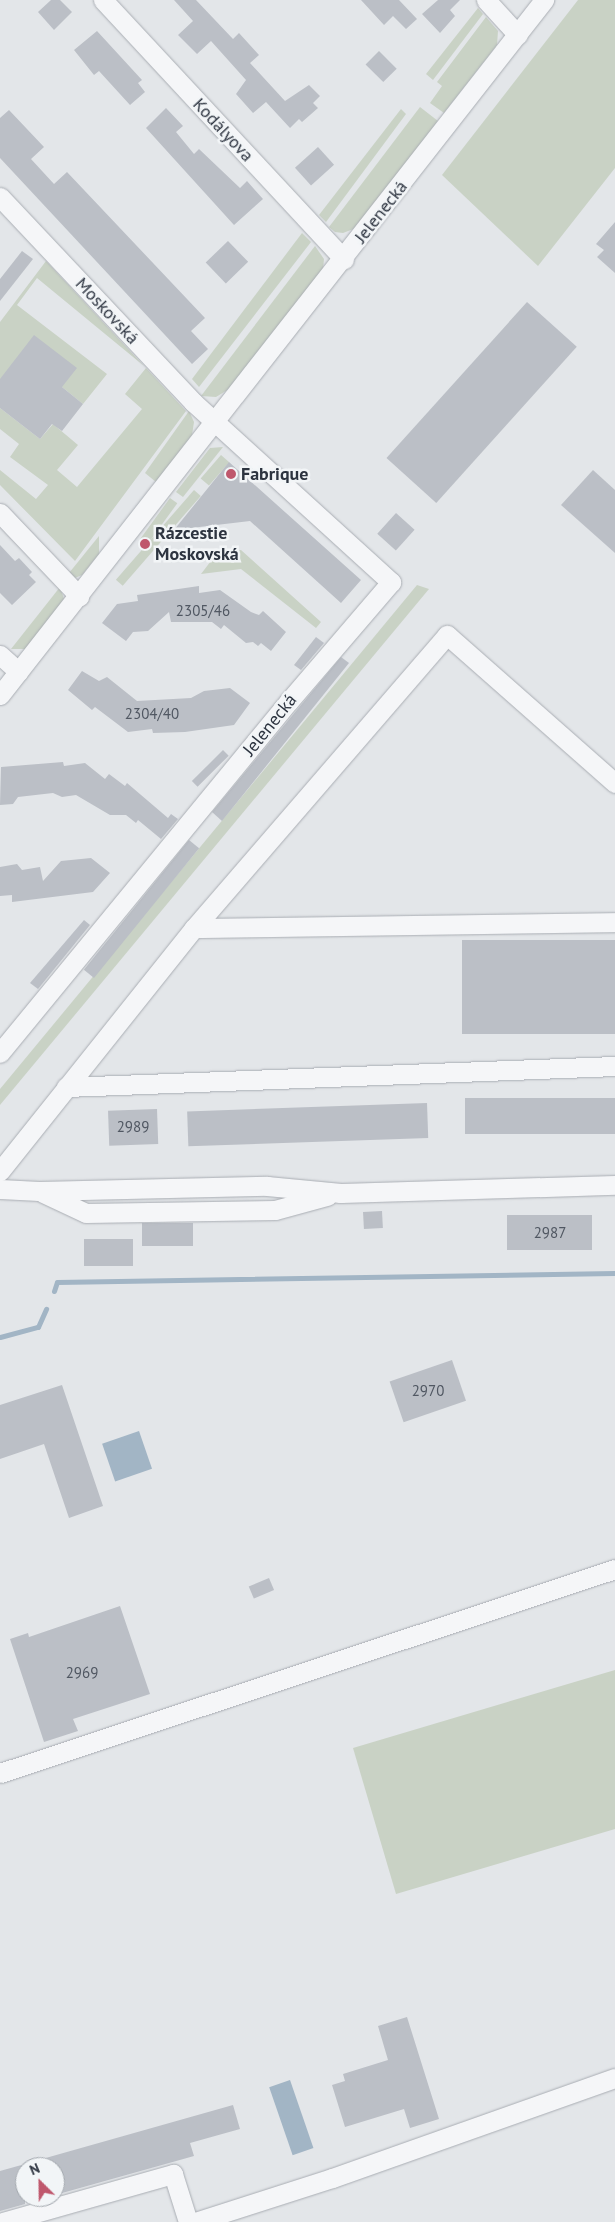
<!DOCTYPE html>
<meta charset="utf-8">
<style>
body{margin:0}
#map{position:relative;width:615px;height:2222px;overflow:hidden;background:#e3e6e9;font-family:"PT Sans",sans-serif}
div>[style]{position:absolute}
.green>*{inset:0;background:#c9d2c5;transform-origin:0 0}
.water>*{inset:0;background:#a2b5c5;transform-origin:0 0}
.stream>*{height:5px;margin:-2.5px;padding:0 2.5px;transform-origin:2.5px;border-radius:2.5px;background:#a2b5c5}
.building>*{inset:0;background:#bbbfc6;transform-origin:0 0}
.roads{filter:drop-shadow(0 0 1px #a9adb3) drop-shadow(0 0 1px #a9adb3)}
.minor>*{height:19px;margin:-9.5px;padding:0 9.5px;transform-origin:9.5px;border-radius:9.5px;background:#f5f6f8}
.dots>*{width:14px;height:14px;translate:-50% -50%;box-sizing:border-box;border:2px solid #f2f5f7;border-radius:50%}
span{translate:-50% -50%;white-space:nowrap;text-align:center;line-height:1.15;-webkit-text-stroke:5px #f2f5f7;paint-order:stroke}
.number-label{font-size:15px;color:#505762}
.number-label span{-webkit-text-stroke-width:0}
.street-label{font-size:18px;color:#2d3440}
.poi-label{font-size:18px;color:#2d3440;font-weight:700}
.left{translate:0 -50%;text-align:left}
.north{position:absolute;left:15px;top:2157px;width:50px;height:50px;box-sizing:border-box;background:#f2f5f7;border:1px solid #a3a8ae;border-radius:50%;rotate:337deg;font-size:14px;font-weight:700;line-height:20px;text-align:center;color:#2d3440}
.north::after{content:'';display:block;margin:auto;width:18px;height:22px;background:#bf576c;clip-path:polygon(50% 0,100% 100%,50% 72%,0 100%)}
</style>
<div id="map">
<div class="green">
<div style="clip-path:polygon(578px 0,615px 0,615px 168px,538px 266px,442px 175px)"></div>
<div style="clip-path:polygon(478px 8px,483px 14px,433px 80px,426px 74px)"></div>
<div style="clip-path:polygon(486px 17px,498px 31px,497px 45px,444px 113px,430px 103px,442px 86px,437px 82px)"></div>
<div style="clip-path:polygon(420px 107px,438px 121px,356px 228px,343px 233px,335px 232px,329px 227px)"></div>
<div style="clip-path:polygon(401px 109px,406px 114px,326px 222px,319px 215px)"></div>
<div style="clip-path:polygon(302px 233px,311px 242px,199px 387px,192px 379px)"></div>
<div style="clip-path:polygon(315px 246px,324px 259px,323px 269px,229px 389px,216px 397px,201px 396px)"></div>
<div style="clip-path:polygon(46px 261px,144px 366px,37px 278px,17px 305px,107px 374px,83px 404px,62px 387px,0 379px,0 322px)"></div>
<div style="clip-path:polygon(146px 368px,186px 411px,75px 561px,0 485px,0 470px,36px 499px,48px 485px,10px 457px,19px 444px,0 429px,0 408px,40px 439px,53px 424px,78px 445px,57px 470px,77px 487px,142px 409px,125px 394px)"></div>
<div style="clip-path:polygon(189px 411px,194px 422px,192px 435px,156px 482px,145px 473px)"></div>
<div style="clip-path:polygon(223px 447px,183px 497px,176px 492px,210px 448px)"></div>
<div style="left:221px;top:455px;width:11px;height:31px;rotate:41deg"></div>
<div style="left:194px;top:490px;width:9px;height:119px;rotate:41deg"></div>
<div style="left:170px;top:498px;width:9px;height:51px;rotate:36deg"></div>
<div style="clip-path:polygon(99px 536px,99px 554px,82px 575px,75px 578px,69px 573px)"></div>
<div style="clip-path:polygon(241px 550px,321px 622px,316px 628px,241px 569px,201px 574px,217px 553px)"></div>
<div style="clip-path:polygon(417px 585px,429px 589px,0 1105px,0 1089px)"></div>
<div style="clip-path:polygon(60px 587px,64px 599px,26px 649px,11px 649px)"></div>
<div style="clip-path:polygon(615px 1670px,615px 1829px,396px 1894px,353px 1748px)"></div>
</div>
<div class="water">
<div style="left:139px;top:1431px;width:40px;height:39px;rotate:71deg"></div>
<div style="left:290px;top:2080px;width:72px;height:22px;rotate:71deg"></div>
</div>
<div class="stream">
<div style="left:54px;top:1291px;width:9px;rotate:-72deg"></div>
<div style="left:57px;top:1282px;width:558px;rotate:-0.92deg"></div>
<div style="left:0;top:1337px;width:39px;rotate:-15deg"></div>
<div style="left:38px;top:1327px;width:20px;rotate:-66deg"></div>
</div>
<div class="building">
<div style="clip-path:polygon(51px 0,60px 0,72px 12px,54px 30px,38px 12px)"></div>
<div style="clip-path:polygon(174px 0,196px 0,233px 39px,239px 33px,259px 55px,250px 63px,285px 101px,309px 85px,320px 96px,313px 103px,318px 108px,302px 122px,299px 119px,290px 128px,266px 102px,253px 113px,236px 94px,246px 80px,211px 41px,197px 54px,178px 35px,193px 21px)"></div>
<div style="clip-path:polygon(361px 0,399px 0,417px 19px,406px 29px,393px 16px,384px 25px)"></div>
<div style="clip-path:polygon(438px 0,460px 0,450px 10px,455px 16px,440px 33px,422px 14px)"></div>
<div style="clip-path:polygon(97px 31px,142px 80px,138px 83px,145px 92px,130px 105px,99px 71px,94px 75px,74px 50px)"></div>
<div style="left:379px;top:51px;width:25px;height:19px;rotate:45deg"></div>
<div style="clip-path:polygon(166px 108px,183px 126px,176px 132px,194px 154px,199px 149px,240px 188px,247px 181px,263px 199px,234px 225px,146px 128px)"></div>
<div style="clip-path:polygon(9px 110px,44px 147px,31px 159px,54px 184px,67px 172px,205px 318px,191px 331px,208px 349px,192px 364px,0 158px,0 118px)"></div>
<div style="left:318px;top:147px;width:24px;height:31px;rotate:48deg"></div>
<div style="clip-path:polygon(615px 222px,615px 273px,597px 257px,604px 250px,596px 244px)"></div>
<div style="left:228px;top:241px;width:29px;height:31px;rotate:46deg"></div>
<div style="clip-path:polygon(22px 251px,33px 259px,0 301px,0 279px)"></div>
<div style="left:527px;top:302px;width:67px;height:210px;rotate:42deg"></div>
<div style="clip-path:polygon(34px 335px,77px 368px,62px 387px,83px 404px,62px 431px,52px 424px,40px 439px,0 408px,0 379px)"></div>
<div style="clip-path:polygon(229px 462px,361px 580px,341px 603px,250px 521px,174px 530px)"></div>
<div style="clip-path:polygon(593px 470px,615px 490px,615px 553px,561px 505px)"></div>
<div style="left:396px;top:513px;width:25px;height:28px;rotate:42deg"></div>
<div style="clip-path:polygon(0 545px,15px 561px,19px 558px,32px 572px,29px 575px,36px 582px,12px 605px,0 593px)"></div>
<div style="clip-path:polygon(199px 586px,199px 593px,220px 590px,251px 612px,259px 615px,263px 611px,286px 632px,271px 651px,261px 643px,258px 646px,253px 642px,246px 643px,224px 625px,221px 629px,212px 622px,171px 622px,169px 612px,148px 631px,133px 632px,126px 641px,102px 623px,117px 604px,138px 601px,137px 595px)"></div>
<div style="clip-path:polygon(316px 637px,324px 643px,301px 670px,294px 665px)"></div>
<div style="clip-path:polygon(341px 657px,349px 663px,222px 821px,212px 812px)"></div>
<div style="clip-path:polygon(82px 671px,99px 681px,107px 677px,137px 701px,191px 698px,204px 691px,230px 688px,250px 703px,234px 725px,185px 732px,153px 733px,152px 729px,128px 732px,95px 707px,92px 710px,68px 690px)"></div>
<div style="left:223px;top:750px;width:8px;height:44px;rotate:45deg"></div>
<div style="clip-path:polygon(63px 762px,64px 766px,85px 763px,105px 779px,109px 774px,125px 786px,127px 783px,168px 818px,171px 814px,178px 819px,161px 839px,138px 820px,136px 823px,126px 815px,110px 815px,76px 795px,62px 797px,53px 793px,18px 797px,13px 804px,0 805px,1px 767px)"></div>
<div style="left:189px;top:840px;width:13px;height:167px;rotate:39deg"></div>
<div style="clip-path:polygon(91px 858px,110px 873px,93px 892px,12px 902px,12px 895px,0 896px,0 867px,17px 864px,22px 870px,40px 867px,43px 881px,61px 861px)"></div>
<div style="clip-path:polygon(84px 920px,90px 925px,38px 989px,30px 983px)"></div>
<div style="left:615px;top:940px;width:94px;height:153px;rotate:90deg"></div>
<div style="left:615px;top:1098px;width:36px;height:150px;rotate:90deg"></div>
<div style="left:427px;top:1103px;width:35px;height:240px;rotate:88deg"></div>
<div style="left:157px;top:1109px;width:35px;height:49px;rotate:88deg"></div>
<div style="left:382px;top:1211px;width:17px;height:19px;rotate:87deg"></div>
<div style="left:592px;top:1215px;width:35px;height:85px;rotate:90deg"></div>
<div style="left:142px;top:1223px;width:51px;height:23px"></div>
<div style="left:133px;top:1239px;width:27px;height:49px;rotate:90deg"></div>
<div style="left:452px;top:1360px;width:43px;height:66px;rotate:71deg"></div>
<div style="clip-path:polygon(62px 1385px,103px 1506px,69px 1518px,44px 1444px,0 1459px,0 1405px)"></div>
<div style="left:269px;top:1578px;width:13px;height:22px;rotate:67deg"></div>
<div style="clip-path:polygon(120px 1606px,150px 1694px,73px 1719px,78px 1731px,44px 1742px,10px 1639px,28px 1633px,29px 1637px)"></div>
<div style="clip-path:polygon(407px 2017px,439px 2119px,410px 2128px,404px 2109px,345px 2127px,332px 2085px,345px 2081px,343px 2074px,388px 2060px,378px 2026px)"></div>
<div style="clip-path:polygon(233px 2105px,240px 2129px,190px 2143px,194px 2156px,55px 2195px,55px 2167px,28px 2167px,28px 2163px)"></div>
<div style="clip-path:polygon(25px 2164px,25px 2204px,0 2211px,0 2171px)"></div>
</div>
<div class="roads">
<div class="minor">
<div style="left:103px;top:0;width:354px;rotate:47.1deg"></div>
<div style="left:486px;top:0;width:47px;rotate:47.6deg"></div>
<div style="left:0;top:197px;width:282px;rotate:46.7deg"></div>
<div style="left:193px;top:402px;width:268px;rotate:42.3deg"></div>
<div style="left:391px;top:582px;width:158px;rotate:130.6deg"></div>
<div style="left:288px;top:702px;width:454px;rotate:129.4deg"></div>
<div style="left:0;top:513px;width:115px;rotate:46.4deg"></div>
<div style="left:0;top:655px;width:25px;rotate:42deg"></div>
<div style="left:0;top:695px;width:883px;rotate:-51.95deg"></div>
<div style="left:194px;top:928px;width:421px;rotate:-0.8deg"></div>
<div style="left:66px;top:1087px;width:549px;rotate:-2.19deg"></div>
<div style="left:0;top:1171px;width:311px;rotate:-51.4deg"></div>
<div style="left:194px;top:928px;width:387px;rotate:-49.2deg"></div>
<div style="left:447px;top:635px;width:224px;rotate:41.4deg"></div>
<div style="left:0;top:1189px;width:39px;rotate:3deg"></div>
<div style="left:39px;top:1191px;width:228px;rotate:-1.3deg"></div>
<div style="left:267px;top:1186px;width:74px;rotate:5.4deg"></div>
<div style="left:341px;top:1193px;width:274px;rotate:-1.7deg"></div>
<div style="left:43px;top:1193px;width:47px;rotate:24.9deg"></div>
<div style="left:86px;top:1213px;width:189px;rotate:-0.9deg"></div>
<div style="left:275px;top:1210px;width:54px;rotate:-15.1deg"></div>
<div style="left:0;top:1773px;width:648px;rotate:-18.35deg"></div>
<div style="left:3px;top:2222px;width:177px;rotate:-15.8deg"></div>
<div style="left:173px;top:2174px;width:50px;rotate:72.6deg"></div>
<div style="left:195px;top:2222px;width:144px;rotate:-17.8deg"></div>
<div style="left:332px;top:2178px;width:300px;rotate:-19.5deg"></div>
</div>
</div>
<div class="dots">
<div style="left:231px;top:474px;background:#bf576c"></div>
<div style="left:145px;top:544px;background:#bf576c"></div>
</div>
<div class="number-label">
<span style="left:203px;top:611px">2305/46</span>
<span style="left:152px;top:714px">2304/40</span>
<span style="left:133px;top:1127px">2989</span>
<span style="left:550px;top:1233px">2987</span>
<span style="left:428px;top:1391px">2970</span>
<span style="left:82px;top:1673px">2969</span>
</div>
<div class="street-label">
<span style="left:223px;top:130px;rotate:47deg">Kodályova</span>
<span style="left:381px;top:212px;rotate:-52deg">Jelenecká</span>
<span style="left:107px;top:311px;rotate:47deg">Moskovská</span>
<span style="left:270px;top:725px;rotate:-51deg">Jelenecká</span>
</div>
<div class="poi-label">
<span class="left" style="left:241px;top:474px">Fabrique</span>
<span class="left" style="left:155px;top:544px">Rázcestie<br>Moskovská</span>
</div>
<div class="north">N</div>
</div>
